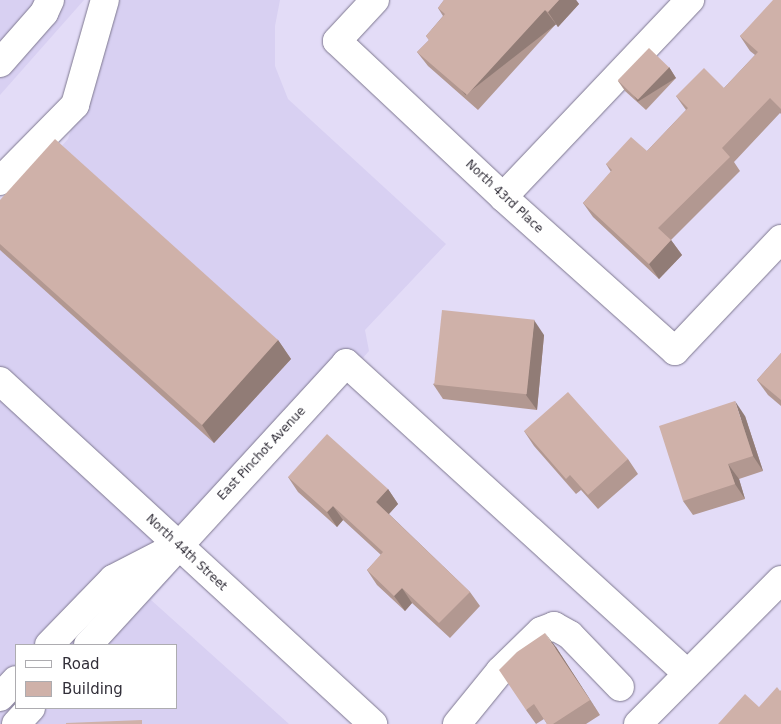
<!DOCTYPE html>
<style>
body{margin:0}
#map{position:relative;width:781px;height:724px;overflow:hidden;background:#e3dcf7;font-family:"DejaVu Sans",sans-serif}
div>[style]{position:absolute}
.built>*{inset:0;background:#d8d0f2}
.roads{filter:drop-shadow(0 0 1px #7d778f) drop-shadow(0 0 1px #7d778f)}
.minor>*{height:28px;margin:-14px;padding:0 14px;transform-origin:14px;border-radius:14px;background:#fff}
.major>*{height:28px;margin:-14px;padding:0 14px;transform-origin:14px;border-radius:14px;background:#fff}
.wall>*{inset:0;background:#b29891}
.shaded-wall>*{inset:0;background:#917c76;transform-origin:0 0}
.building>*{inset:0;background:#cfb1a9;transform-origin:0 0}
span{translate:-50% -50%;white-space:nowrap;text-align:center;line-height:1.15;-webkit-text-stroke:4px #fff;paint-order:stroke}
.street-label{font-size:12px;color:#322f39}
.legend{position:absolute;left:15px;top:644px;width:162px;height:65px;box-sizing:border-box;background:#fff;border:1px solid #adacb0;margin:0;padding:6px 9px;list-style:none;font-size:15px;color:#322f39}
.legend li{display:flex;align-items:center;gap:10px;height:25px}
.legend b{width:25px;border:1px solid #adacb0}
</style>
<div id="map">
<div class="built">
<div style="clip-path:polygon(0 0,84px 0,0 95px)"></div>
<div style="clip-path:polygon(evenodd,117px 0,280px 0,275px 26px,275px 66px,288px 99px,446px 244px,365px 330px,369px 351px,151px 600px,289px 724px,0 724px,0 214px,68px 139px,117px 0,16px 645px,176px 645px,176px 708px,16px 708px,16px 645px)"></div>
</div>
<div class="roads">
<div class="minor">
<div style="left:375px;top:0;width:56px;rotate:132.8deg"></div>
<div style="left:337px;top:41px;width:228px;rotate:43.2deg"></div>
<div style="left:503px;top:197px;width:231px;rotate:41.8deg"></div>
<div style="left:675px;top:351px;width:154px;rotate:-46.6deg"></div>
<div style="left:0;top:63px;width:67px;rotate:-48.7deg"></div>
<div style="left:44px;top:13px;width:14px;rotate:-65deg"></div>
<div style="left:0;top:181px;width:107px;rotate:-45.4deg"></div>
<div style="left:75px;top:105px;width:109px;rotate:-74.1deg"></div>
<div style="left:503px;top:197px;width:272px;rotate:-46.5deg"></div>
<div style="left:49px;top:645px;width:92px;rotate:-45.9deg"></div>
<div style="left:113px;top:579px;width:59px;rotate:-27.4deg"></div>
<div style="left:88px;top:645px;width:382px;rotate:-47.5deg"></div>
<div style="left:346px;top:363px;width:459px;rotate:42.3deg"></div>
<div style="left:0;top:697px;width:23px;rotate:-47deg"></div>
<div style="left:16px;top:724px;width:22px;rotate:-47deg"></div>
<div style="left:457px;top:724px;width:68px;rotate:-50.9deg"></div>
<div style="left:500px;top:671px;width:57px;rotate:-44.3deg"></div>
<div style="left:541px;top:631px;width:14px;rotate:-21deg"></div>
<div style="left:554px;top:626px;width:18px;rotate:29deg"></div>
<div style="left:570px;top:635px;width:72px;rotate:46.1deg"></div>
<div style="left:638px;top:724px;width:203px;rotate:-45.2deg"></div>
</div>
<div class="major">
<div style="left:0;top:381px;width:507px;rotate:42.6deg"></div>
</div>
</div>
<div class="wall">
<div style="clip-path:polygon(444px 0,576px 0,579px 4px,558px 27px,556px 24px,478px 110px,428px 66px,417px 52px,429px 40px,426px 36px,443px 16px,438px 8px)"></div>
<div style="clip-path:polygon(781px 0,781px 114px,780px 113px,734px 162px,740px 171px,671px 240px,682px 255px,659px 279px,593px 217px,583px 203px,611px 172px,606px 164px,647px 151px,686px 110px,676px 96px,724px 88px,755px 55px,750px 51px,740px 36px)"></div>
<div style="clip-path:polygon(669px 67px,676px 78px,646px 110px,625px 91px,618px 81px)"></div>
<div style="clip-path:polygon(0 200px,278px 340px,291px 359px,214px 443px,0 250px)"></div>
<div style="clip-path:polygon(544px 335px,537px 410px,443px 399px,433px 384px)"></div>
<div style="clip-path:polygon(781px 353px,781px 406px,768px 395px,757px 380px)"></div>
<div style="clip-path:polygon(745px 416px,763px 471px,739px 479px,745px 499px,693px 515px,683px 501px)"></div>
<div style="clip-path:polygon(524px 431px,628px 459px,638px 474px,598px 509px,581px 490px,576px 494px,534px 446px)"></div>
<div style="clip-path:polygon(288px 477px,388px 489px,398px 504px,389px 514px,470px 592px,480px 606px,450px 638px,412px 603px,405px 611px,377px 585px,367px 570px,381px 555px,343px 520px,337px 527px,298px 492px)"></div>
<div style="clip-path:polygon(556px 647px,600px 715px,586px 724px,547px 724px,544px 719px,536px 724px,526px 710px)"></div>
</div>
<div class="shaded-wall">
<div style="clip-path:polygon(559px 0,576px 0,579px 4px,558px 27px,548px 12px)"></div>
<div style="left:545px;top:10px;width:18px;height:115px;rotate:52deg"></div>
<div style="left:669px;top:67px;width:13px;height:45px;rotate:58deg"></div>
<div style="clip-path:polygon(671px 240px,682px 255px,659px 279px,649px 264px)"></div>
<div style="clip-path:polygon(534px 320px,544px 335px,537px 410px,526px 395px)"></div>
<div style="clip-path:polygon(278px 340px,291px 359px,214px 443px,202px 425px)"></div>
<div style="clip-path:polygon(735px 401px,745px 416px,763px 471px,753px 456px)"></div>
<div style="clip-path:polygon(728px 464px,739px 479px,745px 499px,735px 484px)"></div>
<div style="clip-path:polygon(388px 489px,398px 504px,386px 517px,376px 502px)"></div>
<div style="clip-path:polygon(333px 506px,343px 520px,337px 527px,327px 512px)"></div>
<div style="clip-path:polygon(402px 588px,412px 603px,405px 611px,394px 596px)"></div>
<div style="clip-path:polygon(545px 633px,556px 647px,600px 715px,590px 700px)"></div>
</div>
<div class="building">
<div style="clip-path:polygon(444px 0,559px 0,548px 12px,545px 10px,467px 95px,417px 52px,429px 40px,426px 36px,445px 14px,438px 8px)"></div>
<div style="clip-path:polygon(773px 0,781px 0,781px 109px,770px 98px,722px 148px,730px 157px,658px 228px,671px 240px,649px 264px,583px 203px,612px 170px,606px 164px,631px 137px,647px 151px,688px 108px,676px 96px,704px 68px,724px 88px,758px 52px,740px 36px)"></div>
<div style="left:649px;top:48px;width:28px;height:45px;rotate:44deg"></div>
<div style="clip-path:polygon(55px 139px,278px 340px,202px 425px,0 244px,0 200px)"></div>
<div style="left:442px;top:310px;width:93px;height:75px;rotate:6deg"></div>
<div style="clip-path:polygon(781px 353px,781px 400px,757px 380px)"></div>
<div style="clip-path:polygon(568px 392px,628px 459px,588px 495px,570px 475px,566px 479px,524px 431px)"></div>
<div style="clip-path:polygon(735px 401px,753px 456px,728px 464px,735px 484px,683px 501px,659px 426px)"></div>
<div style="clip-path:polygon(327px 434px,388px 489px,376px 502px,470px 592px,439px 623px,402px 588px,394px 596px,367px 570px,383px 552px,333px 506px,327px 512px,288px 477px)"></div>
<div style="clip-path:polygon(545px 633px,590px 700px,553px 724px,547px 724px,534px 704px,526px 710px,499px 670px,517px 652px)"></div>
<div style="clip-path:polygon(777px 687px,780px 691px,781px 690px,781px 724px,718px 724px,745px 694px,759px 707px)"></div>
<div style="clip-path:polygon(142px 720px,142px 724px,66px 724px,66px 723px)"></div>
</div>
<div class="street-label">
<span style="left:504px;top:197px;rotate:43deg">North 43rd Place</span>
<span style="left:262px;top:454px;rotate:-47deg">East Pinchot Avenue</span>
<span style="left:186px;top:553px;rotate:43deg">North 44th Street</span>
</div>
<ul class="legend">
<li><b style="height:6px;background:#fff"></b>Road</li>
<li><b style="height:14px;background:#cfb1a9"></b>Building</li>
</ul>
</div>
